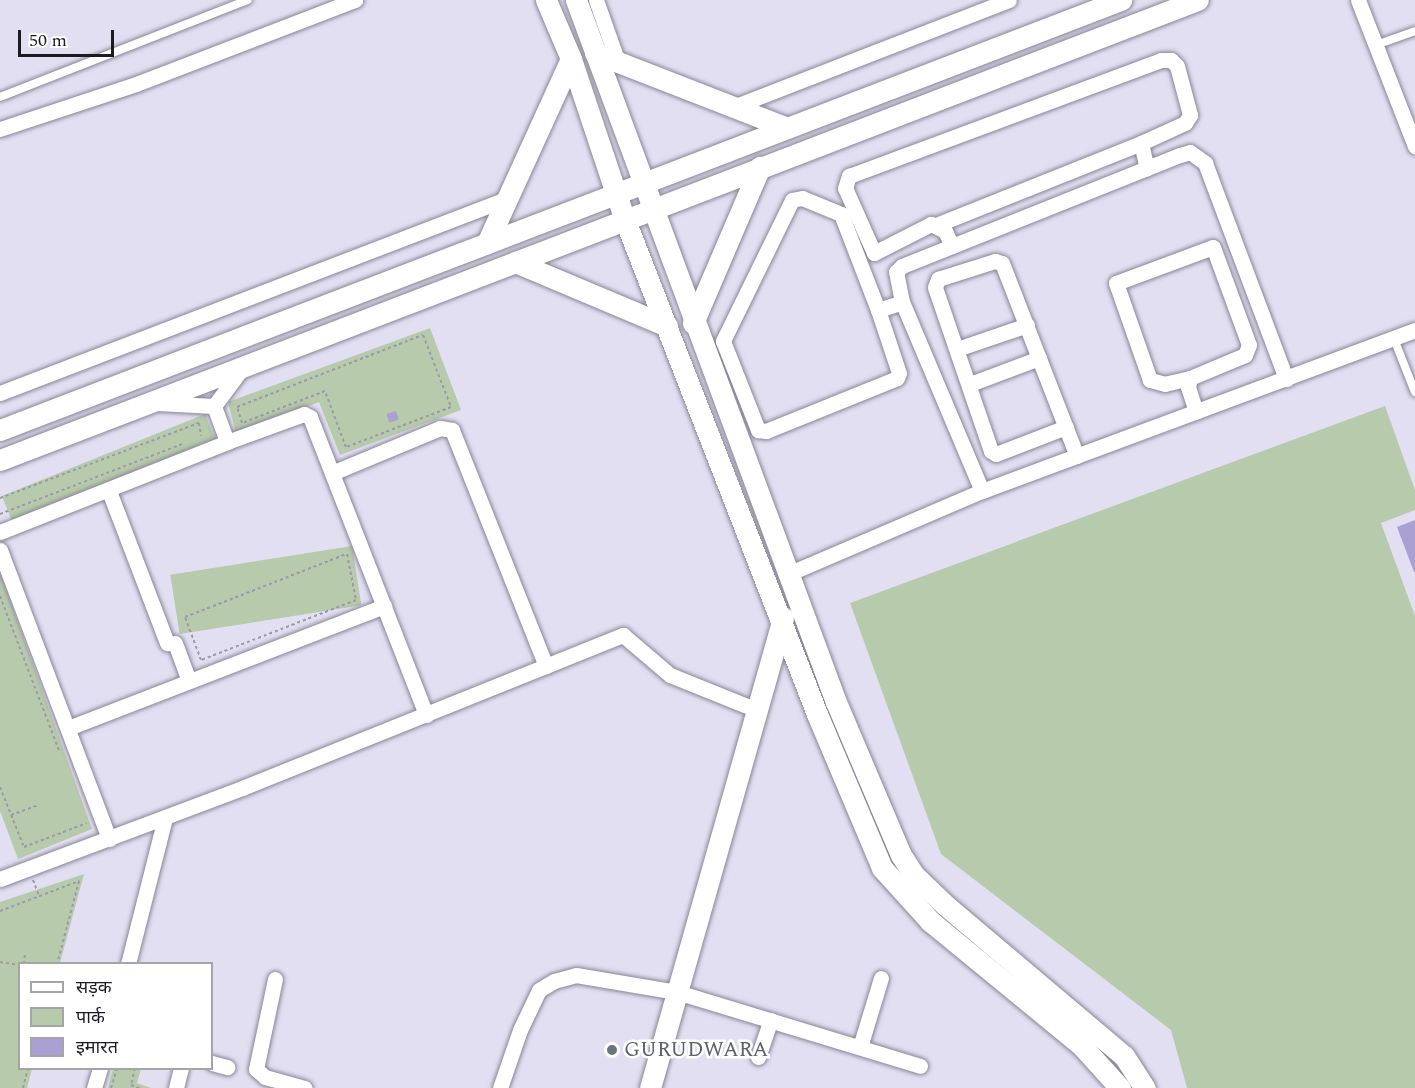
<!DOCTYPE html>
<meta charset="utf-8">
<style>
body{margin:0}
#map{position:relative;width:1415px;height:1088px;overflow:hidden;background:#e2dff2;font-family:Spectral,"Noto Sans Devanagari",serif}
div>[style]{position:absolute}
.green>*{inset:0;background:#b7caab;transform-origin:0 0}
.building>*{inset:0;background:#aaa0d1;transform-origin:0 0}
.path>*{height:2px;margin-top:-1px;transform-origin:0;background:repeating-linear-gradient(90deg,#9c99a8 0 3px,transparent 0 6px)}
.roads{filter:drop-shadow(0 0 2px #888596) drop-shadow(0 0 2px #888596)}
.lane>*{height:8px;margin:-4px;padding:0 4px;transform-origin:4px;border-radius:4px;background:#fff}
.street>*{height:15px;margin:-7.5px;padding:0 7.5px;transform-origin:7.5px;border-radius:7.5px;background:#fff}
.secondary>*{height:21px;margin:-10.5px;padding:0 10.5px;transform-origin:10.5px;border-radius:10.5px;background:#fff}
.dots>*{width:16px;height:16px;translate:-50% -50%;box-sizing:border-box;border:3px solid #fff;border-radius:50%}
span{translate:-50% -50%;white-space:nowrap;text-align:center;line-height:1.15;-webkit-text-stroke:5px #fff;paint-order:stroke}
.worship-label{font-size:21px;color:#5b616d}
.left{translate:0 -50%;text-align:left}
.legend{position:absolute;left:18px;top:962px;width:195px;height:108px;box-sizing:border-box;background:#fff;border:2px solid #a5a4a7;margin:0;padding:8px 10px;list-style:none;font-size:18px;color:#1d1b22}
.legend li{display:flex;align-items:center;gap:12px;height:30px}
.legend b{width:30px;border:2px solid #a5a4a7}
.scale{position:absolute;left:18px;top:30px;width:96px;height:27px;box-sizing:border-box;border:3px solid #1d1b22;border-top:0;padding-left:8px;font-size:18px;line-height:21px;white-space:nowrap;color:#1d1b22;-webkit-text-stroke:4px #fff;paint-order:stroke}
</style>
<div id="map">
<div class="green">
<div style="clip-path:polygon(430px 328px,461px 410px,340px 455px,319px 402px,236px 433px,228px 402px)"></div>
<div style="clip-path:polygon(1385px 406px,1415px 490px,1415px 510px,1381px 523px,1415px 616px,1415px 1088px,1187px 1088px,1171px 1030px,941px 854px,850px 603px)"></div>
<div style="left:205px;top:414px;width:27px;height:219px;rotate:68deg"></div>
<div style="left:352px;top:546px;width:60px;height:184px;rotate:81deg"></div>
<div style="clip-path:polygon(0 572px,92px 829px,18px 859px,0 811px)"></div>
<div style="clip-path:polygon(84px 874px,60px 963px,20px 964px,20px 1068px,32px 1069px,27px 1088px,0 1088px,0 902px)"></div>
<div style="clip-path:polygon(113px 1069px,141px 1069px,137px 1083px,151px 1088px,108px 1088px)"></div>
</div>
<div class="building">
<div style="left:396px;top:411px;width:9px;height:10px;rotate:72deg"></div>
<div style="clip-path:polygon(1415px 520px,1415px 572px,1414px 572px,1397px 527px)"></div>
</div>
<div class="path">
<div style="left:423px;top:335px;width:77px;rotate:68.7deg"></div>
<div style="left:451px;top:407px;width:112px;rotate:159.1deg"></div>
<div style="left:346px;top:447px;width:60px;rotate:-110.6deg"></div>
<div style="left:325px;top:391px;width:89px;rotate:158.9deg"></div>
<div style="left:242px;top:423px;width:17px;rotate:-107deg"></div>
<div style="left:237px;top:407px;width:199px;rotate:-21.2deg"></div>
<div style="left:0;top:498px;width:213px;rotate:-20.7deg"></div>
<div style="left:199px;top:423px;width:13px;rotate:81deg"></div>
<div style="left:0;top:514px;width:195px;rotate:-21deg"></div>
<div style="left:347px;top:554px;width:47px;rotate:78.9deg"></div>
<div style="left:356px;top:600px;width:166px;rotate:158.8deg"></div>
<div style="left:201px;top:660px;width:46px;rotate:-110.4deg"></div>
<div style="left:185px;top:617px;width:174px;rotate:-21.3deg"></div>
<div style="left:0;top:596px;width:168px;rotate:69.1deg"></div>
<div style="left:0;top:787px;width:65px;rotate:68.2deg"></div>
<div style="left:24px;top:847px;width:67px;rotate:-20.9deg"></div>
<div style="left:11px;top:815px;width:29px;rotate:-20deg"></div>
<div style="left:33px;top:880px;width:17px;rotate:69deg"></div>
<div style="left:0;top:911px;width:85px;rotate:-20.8deg"></div>
<div style="left:79px;top:881px;width:86px;rotate:104.8deg"></div>
<div style="left:0;top:962px;width:20px;rotate:9deg"></div>
<div style="left:24px;top:964px;width:11px;rotate:-85deg"></div>
<div style="left:135px;top:1068px;width:17px;rotate:103deg"></div>
<div style="left:131px;top:1085px;width:9px;rotate:21deg"></div>
<div style="left:23px;top:1088px;width:21px;rotate:-76deg"></div>
<div style="left:111px;top:1088px;width:21px;rotate:-73deg"></div>
</div>
<div class="roads">
<div class="lane">
<div style="left:1376px;top:45px;width:41px;rotate:-19.7deg"></div>
<div style="left:0;top:97px;width:266px;rotate:-21.4deg"></div>
<div style="left:1394px;top:339px;width:57px;rotate:68.4deg"></div>
</div>
<div class="street">
<div style="left:596px;top:0;width:66px;rotate:70.5deg"></div>
<div style="left:1358px;top:0;width:157px;rotate:68.7deg"></div>
<div style="left:733px;top:107px;width:296px;rotate:-21.2deg"></div>
<div style="left:0;top:129px;width:143px;rotate:-18.3deg"></div>
<div style="left:136px;top:84px;width:235px;rotate:-21deg"></div>
<div style="left:936px;top:225px;width:221px;rotate:-21.8deg"></div>
<div style="left:952px;top:246px;width:17px;rotate:-115deg"></div>
<div style="left:945px;top:231px;width:16px;rotate:-153deg"></div>
<div style="left:931px;top:224px;width:64px;rotate:153deg"></div>
<div style="left:874px;top:253px;width:71px;rotate:-114deg"></div>
<div style="left:845px;top:188px;width:13px;rotate:-72deg"></div>
<div style="left:849px;top:176px;width:333px;rotate:-20.4deg"></div>
<div style="left:1161px;top:60px;width:10px"></div>
<div style="left:1171px;top:60px;width:8px;rotate:45deg"></div>
<div style="left:1177px;top:66px;width:51px;rotate:75.1deg"></div>
<div style="left:1190px;top:115px;width:9px;rotate:122deg"></div>
<div style="left:1185px;top:123px;width:48px;rotate:155.6deg"></div>
<div style="left:1141px;top:143px;width:26px;rotate:77deg"></div>
<div style="left:878px;top:310px;width:103px;rotate:-111.1deg"></div>
<div style="left:841px;top:214px;width:42px;rotate:-157.7deg"></div>
<div style="left:802px;top:198px;width:10px;rotate:169deg"></div>
<div style="left:792px;top:200px;width:157px;rotate:116.1deg"></div>
<div style="left:723px;top:341px;width:96px;rotate:68.5deg"></div>
<div style="left:758px;top:430px;width:8px;rotate:7deg"></div>
<div style="left:766px;top:431px;width:141px;rotate:-22deg"></div>
<div style="left:897px;top:378px;width:5px;rotate:-68deg"></div>
<div style="left:899px;top:373px;width:66px;rotate:-108.4deg"></div>
<div style="left:878px;top:310px;width:25px;rotate:-18deg"></div>
<div style="left:957px;top:349px;width:74px;rotate:-18.9deg"></div>
<div style="left:1190px;top:378px;width:26px;rotate:167deg"></div>
<div style="left:1165px;top:384px;width:16px;rotate:-165deg"></div>
<div style="left:1150px;top:380px;width:103px;rotate:-109.3deg"></div>
<div style="left:1116px;top:283px;width:103px;rotate:-20.4deg"></div>
<div style="left:1213px;top:247px;width:104px;rotate:69.8deg"></div>
<div style="left:1249px;top:345px;width:11px;rotate:112deg"></div>
<div style="left:1245px;top:355px;width:60px;rotate:157.3deg"></div>
<div style="left:1190px;top:378px;width:9px;rotate:103deg"></div>
<div style="left:1188px;top:387px;width:26px;rotate:72deg"></div>
<div style="left:970px;top:384px;width:74px;rotate:-20.6deg"></div>
<div style="left:0;top:393px;width:539px;rotate:-20.99deg"></div>
<div style="left:157px;top:403px;width:57px;rotate:3deg"></div>
<div style="left:214px;top:406px;width:49px;rotate:-53.4deg"></div>
<div style="left:214px;top:406px;width:38px;rotate:70deg"></div>
<div style="left:1066px;top:427px;width:75px;rotate:158.9deg"></div>
<div style="left:996px;top:454px;width:6px;rotate:-149deg"></div>
<div style="left:991px;top:451px;width:173px;rotate:-108.9deg"></div>
<div style="left:935px;top:287px;width:9px;rotate:-69deg"></div>
<div style="left:938px;top:279px;width:60px;rotate:-17.5deg"></div>
<div style="left:995px;top:261px;width:7px;rotate:16deg"></div>
<div style="left:1002px;top:263px;width:207px;rotate:68.8deg"></div>
<div style="left:332px;top:473px;width:117px;rotate:-22.6deg"></div>
<div style="left:440px;top:428px;width:12px;rotate:9deg"></div>
<div style="left:452px;top:430px;width:254px;rotate:68.3deg"></div>
<div style="left:109px;top:491px;width:163px;rotate:69.1deg"></div>
<div style="left:982px;top:491px;width:205px;rotate:-112.9deg"></div>
<div style="left:902px;top:302px;width:31px;rotate:-101deg"></div>
<div style="left:896px;top:272px;width:8px;rotate:-45deg"></div>
<div style="left:902px;top:266px;width:299px;rotate:-21.8deg"></div>
<div style="left:1180px;top:155px;width:10px;rotate:-17deg"></div>
<div style="left:1190px;top:152px;width:19px;rotate:36deg"></div>
<div style="left:1205px;top:163px;width:231px;rotate:69.4deg"></div>
<div style="left:0;top:532px;width:244px;rotate:-21.6deg"></div>
<div style="left:227px;top:442px;width:82px;rotate:-20deg"></div>
<div style="left:304px;top:414px;width:7px;rotate:27deg"></div>
<div style="left:310px;top:417px;width:320px;rotate:68.7deg"></div>
<div style="left:0;top:550px;width:309px;rotate:69.3deg"></div>
<div style="left:788px;top:574px;width:211px;rotate:-23.2deg"></div>
<div style="left:982px;top:491px;width:462px;rotate:-20.4deg"></div>
<div style="left:175px;top:643px;width:40px;rotate:69.8deg"></div>
<div style="left:68px;top:728px;width:339px;rotate:-21.1deg"></div>
<div style="left:0;top:879px;width:259px;rotate:-20.6deg"></div>
<div style="left:242px;top:788px;width:411px;rotate:-21.9deg"></div>
<div style="left:623px;top:635px;width:62px;rotate:40.4deg"></div>
<div style="left:670px;top:675px;width:94px;rotate:21.9deg"></div>
<div style="left:128px;top:964px;width:151px;rotate:-75.8deg"></div>
<div style="left:275px;top:979px;width:92px;rotate:101.9deg"></div>
<div style="left:256px;top:1069px;width:12px;rotate:42deg"></div>
<div style="left:265px;top:1077px;width:41px;rotate:15.4deg"></div>
<div style="left:860px;top:1047px;width:72px;rotate:-73.1deg"></div>
<div style="left:758px;top:1057px;width:39px;rotate:-71deg"></div>
<div style="left:212px;top:1063px;width:16px;rotate:15deg"></div>
<div style="left:94px;top:1088px;width:21px;rotate:-73deg"></div>
<div style="left:176px;top:1088px;width:21px;rotate:-76deg"></div>
<div style="left:500px;top:1088px;width:61px;rotate:-71deg"></div>
<div style="left:520px;top:1030px;width:44px;rotate:-64.6deg"></div>
<div style="left:539px;top:990px;width:17px;rotate:-31deg"></div>
<div style="left:554px;top:981px;width:23px;rotate:-15deg"></div>
<div style="left:576px;top:975px;width:102px;rotate:9.6deg"></div>
<div style="left:677px;top:992px;width:254px;rotate:16.9deg"></div>
</div>
<div class="secondary">
<div style="left:546px;top:0;width:64px;rotate:67deg"></div>
<div style="left:571px;top:59px;width:170px;rotate:71.5deg"></div>
<div style="left:625px;top:220px;width:530px;rotate:68.76deg"></div>
<div style="left:817px;top:714px;width:167px;rotate:67.1deg"></div>
<div style="left:882px;top:868px;width:72px;rotate:47.8deg"></div>
<div style="left:930px;top:921px;width:197px;rotate:39.4deg"></div>
<div style="left:1082px;top:1046px;width:57px;rotate:47.9deg"></div>
<div style="left:576px;top:0;width:749px;rotate:69.68deg"></div>
<div style="left:836px;top:702px;width:166px;rotate:67deg"></div>
<div style="left:901px;top:855px;width:24px;rotate:57deg"></div>
<div style="left:914px;top:875px;width:42px;rotate:44deg"></div>
<div style="left:944px;top:904px;width:236px;rotate:40.2deg"></div>
<div style="left:1124px;top:1056px;width:38px;rotate:57deg"></div>
<div style="left:595px;top:53px;width:206px;rotate:21.3deg"></div>
<div style="left:487px;top:243px;width:202px;rotate:-65.5deg"></div>
<div style="left:515px;top:262px;width:165px;rotate:22.8deg"></div>
<div style="left:693px;top:323px;width:170px;rotate:-66.8deg"></div>
<div style="left:0;top:430px;width:1201px;rotate:-20.99deg"></div>
<div style="left:0;top:460px;width:1283px;rotate:-21.01deg"></div>
<div style="left:650px;top:1088px;width:489px;rotate:-74.2deg"></div>
</div>
</div>
<div class="dots">
<div style="left:612px;top:1050px;background:#6b7280"></div>
</div>
<div class="worship-label">
<span class="left" style="left:624px;top:1050px">GURUDWARA</span>
</div>
<ul class="legend">
<li><b style="height:8px;background:#fff"></b>सड़क</li>
<li><b style="height:16px;background:#b7caab"></b>पार्क</li>
<li><b style="height:16px;background:#aaa0d1"></b>इमारत</li>
</ul>
<div class="scale">50 m</div>
</div>
